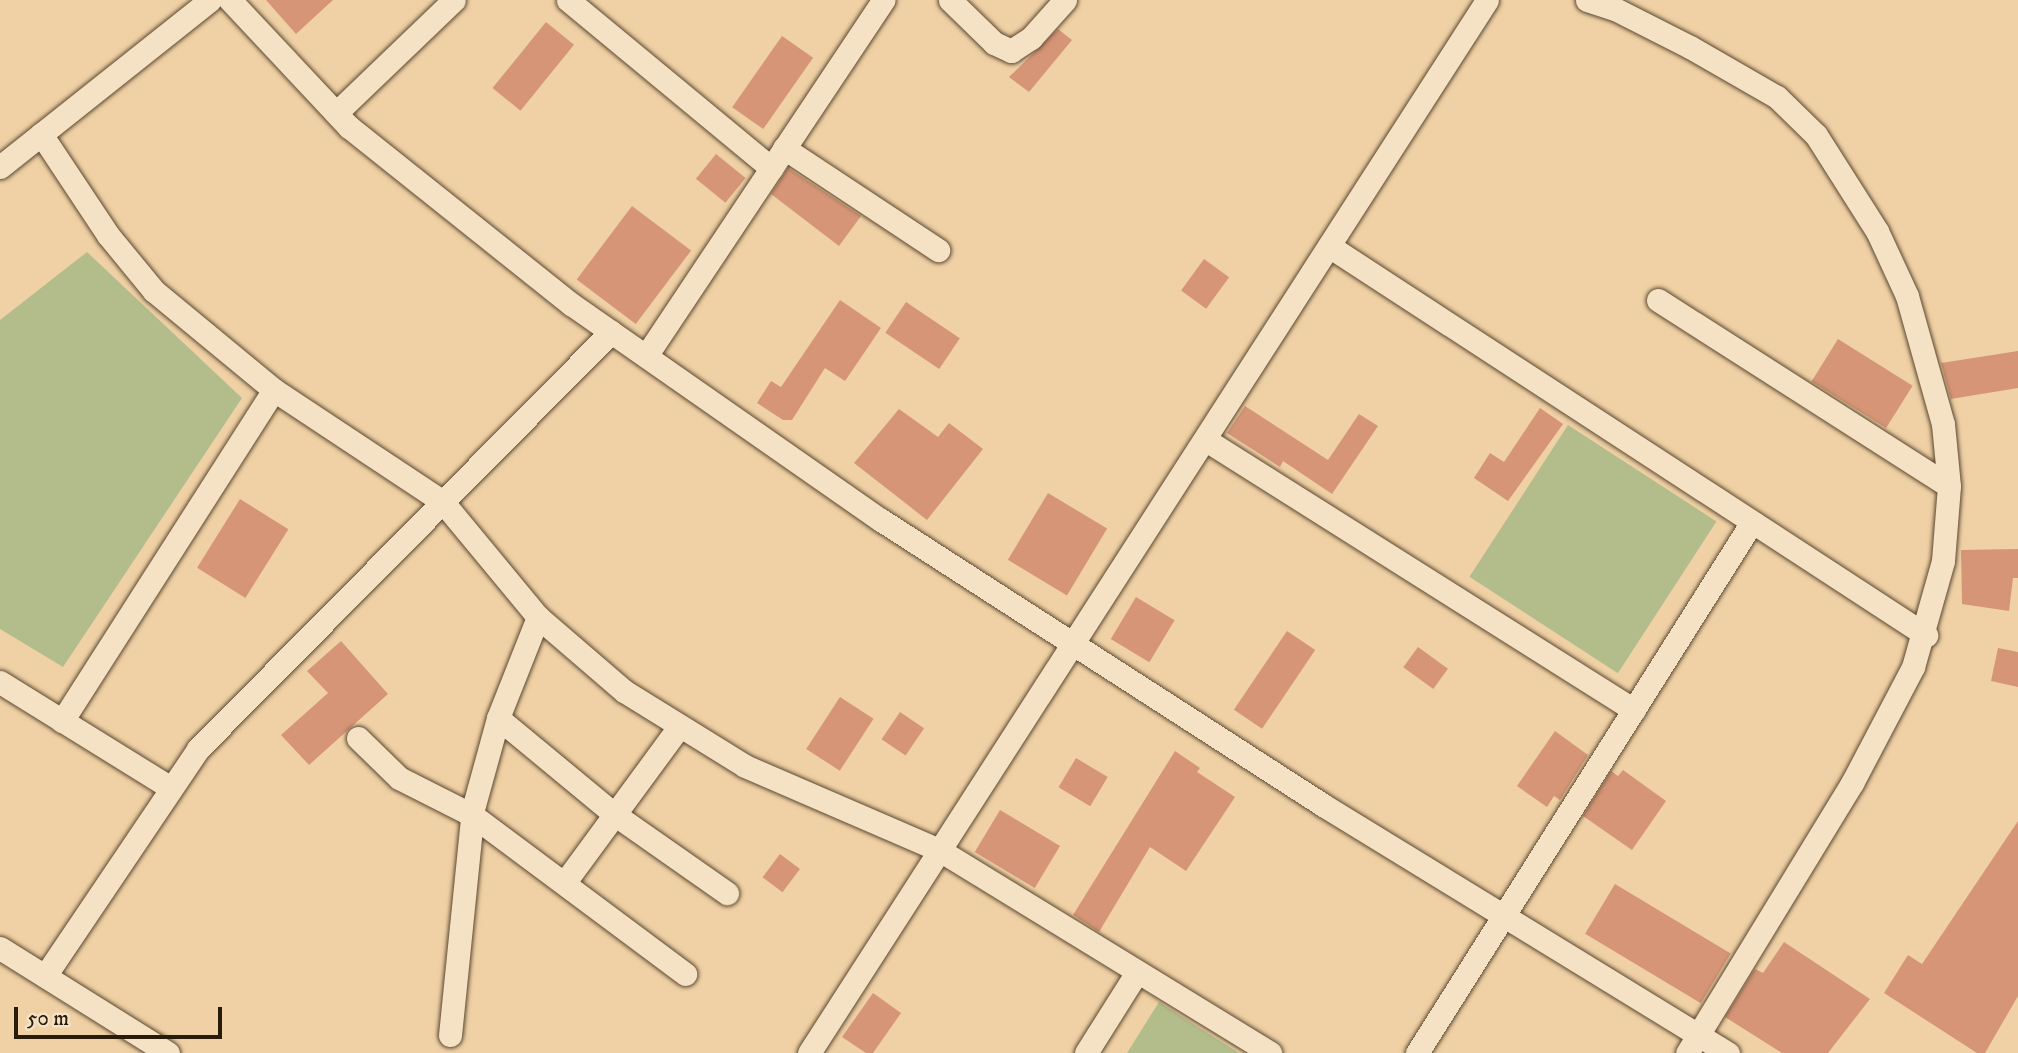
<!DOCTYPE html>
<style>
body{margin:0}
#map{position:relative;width:2018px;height:1053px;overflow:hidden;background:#f0d1a5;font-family:"IM FELL DW Pica",serif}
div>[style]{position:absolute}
.green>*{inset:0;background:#b3bd8b;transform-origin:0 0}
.building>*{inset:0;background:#d69576;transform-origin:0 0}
.roads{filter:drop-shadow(0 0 2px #5b4831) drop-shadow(0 0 2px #5b4831)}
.street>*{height:23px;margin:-11.5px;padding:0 11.5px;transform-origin:11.5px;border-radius:11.5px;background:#f5e1c4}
span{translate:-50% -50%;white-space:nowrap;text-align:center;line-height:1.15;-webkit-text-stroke:7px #f5e1c4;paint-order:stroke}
.scale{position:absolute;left:14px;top:1007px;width:208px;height:32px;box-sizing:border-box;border:4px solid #291b0a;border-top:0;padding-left:9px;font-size:21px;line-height:24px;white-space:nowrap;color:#291b0a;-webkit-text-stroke:5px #f5e1c4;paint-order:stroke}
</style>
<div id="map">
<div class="green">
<div style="clip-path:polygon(87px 252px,242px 398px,63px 667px,0 629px,0 320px)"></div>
<div style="left:1568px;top:425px;width:177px;height:181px;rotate:33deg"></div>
<div style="clip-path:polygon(1159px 1002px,1239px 1053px,1127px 1053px)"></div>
</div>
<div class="building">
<div style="clip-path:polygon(266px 0,333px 0,296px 34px)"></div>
<div style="left:546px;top:22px;width:36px;height:85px;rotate:39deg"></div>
<div style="clip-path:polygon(1058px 29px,1072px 40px,1029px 92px,1009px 77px)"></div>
<div style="left:782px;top:36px;width:38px;height:87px;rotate:35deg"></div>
<div style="left:716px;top:154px;width:38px;height:32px;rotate:39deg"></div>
<div style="clip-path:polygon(788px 168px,861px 216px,839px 246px,771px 194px)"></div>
<div style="left:632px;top:206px;width:74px;height:92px;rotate:37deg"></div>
<div style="left:1204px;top:259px;width:31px;height:39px;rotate:36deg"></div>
<div style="clip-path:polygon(840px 300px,881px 328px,845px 381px,825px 368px,792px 420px,783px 420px,757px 403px,771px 381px,781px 387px)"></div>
<div style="left:906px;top:302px;width:65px;height:37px;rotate:34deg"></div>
<div style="left:1838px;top:339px;width:88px;height:50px;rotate:32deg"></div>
<div style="clip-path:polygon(2018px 351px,2018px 388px,1951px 399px,1941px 363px)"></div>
<div style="clip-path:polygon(1245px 406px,1328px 460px,1359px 414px,1378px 426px,1332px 494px,1283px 461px,1280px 467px,1227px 433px)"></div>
<div style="clip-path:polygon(1540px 408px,1563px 424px,1508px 501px,1474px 478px,1490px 453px,1504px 462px)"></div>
<div style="clip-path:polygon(899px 409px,938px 437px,949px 423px,983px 449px,927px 520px,854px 463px)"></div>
<div style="left:1048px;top:493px;width:69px;height:78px;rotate:31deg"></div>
<div style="left:240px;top:499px;width:57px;height:81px;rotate:32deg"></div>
<div style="clip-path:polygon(2018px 549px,2018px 578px,2013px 578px,2009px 611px,1962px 604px,1961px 550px)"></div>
<div style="left:1136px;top:597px;width:45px;height:49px;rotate:31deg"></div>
<div style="left:1287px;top:631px;width:34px;height:95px;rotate:34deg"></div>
<div style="clip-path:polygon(341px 641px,388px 694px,309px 765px,281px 735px,328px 693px,307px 671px)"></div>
<div style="left:1418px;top:647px;width:37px;height:25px;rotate:36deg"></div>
<div style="clip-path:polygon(1998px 648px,2018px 652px,2018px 687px,1991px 681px)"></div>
<div style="left:840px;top:697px;width:40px;height:62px;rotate:33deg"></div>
<div style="left:900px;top:712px;width:29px;height:33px;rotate:34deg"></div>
<div style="clip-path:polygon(1555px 731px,1588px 755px,1560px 800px,1554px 796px,1547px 807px,1517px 786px)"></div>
<div style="clip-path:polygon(1175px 751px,1200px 768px,1197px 772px,1235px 797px,1186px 871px,1150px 847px,1099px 932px,1073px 915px)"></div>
<div style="left:1076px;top:758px;width:37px;height:34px;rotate:31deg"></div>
<div style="clip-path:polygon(1623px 770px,1666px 801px,1632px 850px,1583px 816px,1611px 771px,1618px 776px)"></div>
<div style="left:1000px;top:810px;width:70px;height:49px;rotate:31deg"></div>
<div style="clip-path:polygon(2018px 821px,2018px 996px,1985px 1053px,1977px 1053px,1884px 993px,1908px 955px,1922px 964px)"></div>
<div style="left:780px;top:854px;width:25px;height:29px;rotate:37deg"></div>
<div style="left:1615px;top:884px;width:135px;height:58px;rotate:31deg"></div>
<div style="clip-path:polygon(1784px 942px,1870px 999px,1828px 1053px,1782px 1053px,1725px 1017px,1755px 969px,1763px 973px)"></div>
<div style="clip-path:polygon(873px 993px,901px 1013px,873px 1053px,866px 1053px,842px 1037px)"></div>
</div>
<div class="roads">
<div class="street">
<div style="left:230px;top:0;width:174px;rotate:46.9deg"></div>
<div style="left:349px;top:127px;width:284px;rotate:38.6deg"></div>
<div style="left:571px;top:304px;width:378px;rotate:34.9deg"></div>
<div style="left:881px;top:520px;width:526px;rotate:32.81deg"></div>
<div style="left:1323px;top:805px;width:475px;rotate:31.5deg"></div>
<div style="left:568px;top:0;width:264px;rotate:39.6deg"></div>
<div style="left:950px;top:0;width:62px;rotate:44.3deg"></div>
<div style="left:994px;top:43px;width:19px;rotate:25deg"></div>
<div style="left:1011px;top:51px;width:24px;rotate:-33deg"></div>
<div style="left:1031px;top:38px;width:51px;rotate:-48.2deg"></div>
<div style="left:1587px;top:0;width:29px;rotate:18deg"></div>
<div style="left:1615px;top:9px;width:84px;rotate:26.9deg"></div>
<div style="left:1690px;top:47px;width:100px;rotate:29.9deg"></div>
<div style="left:1777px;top:97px;width:54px;rotate:44.3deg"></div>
<div style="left:1816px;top:135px;width:114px;rotate:57.6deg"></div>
<div style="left:1877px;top:231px;width:72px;rotate:65.2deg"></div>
<div style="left:1907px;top:296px;width:133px;rotate:74.3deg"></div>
<div style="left:1943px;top:424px;width:62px;rotate:84.5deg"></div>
<div style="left:1949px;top:486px;width:75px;rotate:94.6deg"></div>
<div style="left:1943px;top:561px;width:110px;rotate:105.8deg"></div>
<div style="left:1913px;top:667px;width:131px;rotate:117.7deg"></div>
<div style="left:1852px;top:783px;width:316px;rotate:121.4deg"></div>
<div style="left:336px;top:113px;width:163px;rotate:-43.8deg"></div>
<div style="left:41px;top:134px;width:121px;rotate:56.4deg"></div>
<div style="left:108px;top:235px;width:72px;rotate:50.6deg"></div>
<div style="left:154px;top:291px;width:156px;rotate:39.5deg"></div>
<div style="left:274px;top:390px;width:201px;rotate:33.5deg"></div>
<div style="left:442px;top:501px;width:151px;rotate:50.4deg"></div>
<div style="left:538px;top:617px;width:113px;rotate:40.7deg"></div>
<div style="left:624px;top:691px;width:142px;rotate:31.8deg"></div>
<div style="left:745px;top:766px;width:214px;rotate:23.4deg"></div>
<div style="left:941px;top:851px;width:386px;rotate:31.5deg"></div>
<div style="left:784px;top:148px;width:185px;rotate:33.5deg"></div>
<div style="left:0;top:167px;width:268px;rotate:-38.5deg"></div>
<div style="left:1329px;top:246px;width:713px;rotate:33.09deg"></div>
<div style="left:1658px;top:300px;width:345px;rotate:32.6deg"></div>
<div style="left:646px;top:356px;width:428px;rotate:-56.3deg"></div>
<div style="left:1206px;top:440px;width:506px;rotate:32.25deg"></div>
<div style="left:0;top:682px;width:201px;rotate:31.8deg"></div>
<div style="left:498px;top:718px;width:151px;rotate:39.6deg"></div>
<div style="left:614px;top:814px;width:138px;rotate:35deg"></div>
<div style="left:62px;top:721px;width:393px;rotate:-57.4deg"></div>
<div style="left:358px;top:738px;width:57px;rotate:44.3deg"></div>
<div style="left:399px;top:778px;width:82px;rotate:26.9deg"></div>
<div style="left:472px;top:815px;width:266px;rotate:36.7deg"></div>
<div style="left:565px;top:882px;width:191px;rotate:-53.7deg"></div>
<div style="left:0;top:948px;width:198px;rotate:32deg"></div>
<div style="left:45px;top:976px;width:274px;rotate:-56deg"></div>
<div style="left:198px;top:749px;width:587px;rotate:-45.28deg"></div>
<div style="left:450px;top:1035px;width:227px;rotate:-84.2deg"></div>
<div style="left:473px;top:809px;width:94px;rotate:-74.6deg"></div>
<div style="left:498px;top:718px;width:109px;rotate:-68.4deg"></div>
<div style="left:809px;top:1053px;width:1252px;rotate:-57.22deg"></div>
<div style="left:1086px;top:1053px;width:96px;rotate:-57.8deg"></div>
<div style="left:1417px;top:1053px;width:628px;rotate:-57.75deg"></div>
</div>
</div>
<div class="scale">50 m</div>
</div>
